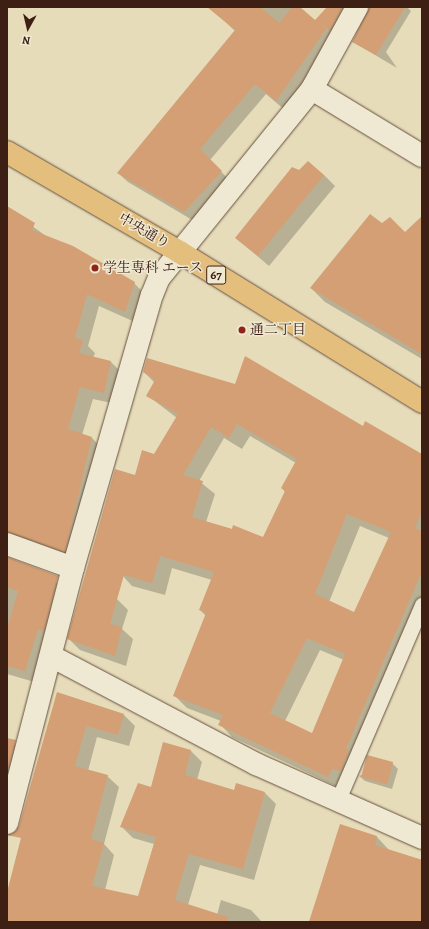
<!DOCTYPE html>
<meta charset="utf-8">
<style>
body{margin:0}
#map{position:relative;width:429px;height:929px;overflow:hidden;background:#e6dcba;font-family:Alegreya,"Noto Serif JP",serif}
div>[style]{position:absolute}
.shadow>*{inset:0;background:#0003}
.building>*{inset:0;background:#d49f74;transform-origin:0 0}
.roads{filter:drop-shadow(0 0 1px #674f3d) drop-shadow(0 0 1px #674f3d)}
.lane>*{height:15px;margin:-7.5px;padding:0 7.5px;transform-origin:7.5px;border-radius:7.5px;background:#efe8d2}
.street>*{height:22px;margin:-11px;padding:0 11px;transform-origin:11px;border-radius:11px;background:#efe8d2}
.primary>*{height:22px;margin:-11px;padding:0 11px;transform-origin:11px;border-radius:11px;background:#e3be7d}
.dots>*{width:11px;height:11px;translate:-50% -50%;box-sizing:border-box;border:2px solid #efe8d2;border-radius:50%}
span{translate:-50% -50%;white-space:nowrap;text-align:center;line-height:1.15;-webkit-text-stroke:3px #efe8d2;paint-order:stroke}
.shield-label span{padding:1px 3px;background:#efe8d2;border:1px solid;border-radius:3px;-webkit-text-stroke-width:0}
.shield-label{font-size:13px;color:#3d2013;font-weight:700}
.street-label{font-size:14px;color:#3d2013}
.poi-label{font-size:14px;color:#3d2013}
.left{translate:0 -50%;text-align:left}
.frame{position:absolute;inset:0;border:8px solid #3d2013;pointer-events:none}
.north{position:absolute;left:8px;top:8px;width:40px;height:40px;-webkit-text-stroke:3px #efe8d2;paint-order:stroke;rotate:188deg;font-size:11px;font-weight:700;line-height:16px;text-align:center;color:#3d2013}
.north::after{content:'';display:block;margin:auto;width:14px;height:18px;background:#3d2013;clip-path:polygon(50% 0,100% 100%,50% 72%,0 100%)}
</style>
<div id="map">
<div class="shadow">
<div style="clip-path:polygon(220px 7px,298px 7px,316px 21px,328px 7px,358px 7px,341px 39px,330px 34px,336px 40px,286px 111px,266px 94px,210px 160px,231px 182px,194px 221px,128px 182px,118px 173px,235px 31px,216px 13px)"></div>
<div style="clip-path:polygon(382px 7px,407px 7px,411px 11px,386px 52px,397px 68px,353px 42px)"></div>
<div style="clip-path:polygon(299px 171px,324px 175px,335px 186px,269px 266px,236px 238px)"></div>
<div style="clip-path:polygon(7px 208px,46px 236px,134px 283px,146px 295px,137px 323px,99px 306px,88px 346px,95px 353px,93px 358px,111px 362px,123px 374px,116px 404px,93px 399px,82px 435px,92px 438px,104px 450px,78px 559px,7px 532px)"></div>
<div style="clip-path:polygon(382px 224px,405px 233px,422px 232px,422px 359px,325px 302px,311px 288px)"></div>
<div style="clip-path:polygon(evenodd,144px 372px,364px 427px,422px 455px,422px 623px,340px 788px,232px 737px,220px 724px,221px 721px,187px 708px,174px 695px,206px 616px,200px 610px,212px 580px,172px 568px,165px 595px,132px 586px,122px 575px,136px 476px,155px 455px,177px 418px,147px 395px,155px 383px,144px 372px,250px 436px,296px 463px,282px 488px,285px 492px,264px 538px,206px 522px,215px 494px,199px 481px,224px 438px,242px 449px,250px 436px,144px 372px,360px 526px,389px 538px,355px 614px,329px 602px,360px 526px,144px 372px,320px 650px,344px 660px,313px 735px,285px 721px,320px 650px)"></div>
<div style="clip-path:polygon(7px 567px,56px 582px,69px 594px,38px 683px,7px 674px)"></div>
<div style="clip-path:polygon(117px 599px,128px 610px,122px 629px,133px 639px,126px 666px,80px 650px,69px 639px)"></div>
<div style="clip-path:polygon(57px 693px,123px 714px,135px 726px,129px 746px,97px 737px,88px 771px,107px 776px,119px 787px,104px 844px,114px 855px,105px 890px,139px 898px,154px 844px,133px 838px,122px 827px,152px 788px,164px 743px,191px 751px,202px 762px,197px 780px,235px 791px,265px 793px,276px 804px,254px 880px,200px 865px,188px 905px,217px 915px,221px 900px,251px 910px,262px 922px,7px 922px,7px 896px)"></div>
<div style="clip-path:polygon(7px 739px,28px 754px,7px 800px)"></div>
<div style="clip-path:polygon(392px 763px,398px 769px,392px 789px,365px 781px,359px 776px)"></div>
<div style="clip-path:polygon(341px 826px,377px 837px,389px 850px,422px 860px,422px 922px,309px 922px)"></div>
</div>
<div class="building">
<div style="clip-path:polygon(207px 7px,260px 7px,279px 23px,292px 7px,300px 7px,315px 20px,327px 7px,343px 7px,330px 30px,321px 24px,326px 29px,276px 101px,255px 84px,200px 149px,222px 171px,184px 212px,117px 173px,235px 30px)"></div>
<div style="clip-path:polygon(369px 7px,405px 7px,376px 55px,352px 42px)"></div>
<div style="clip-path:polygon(308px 161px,324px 175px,258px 256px,235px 238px,292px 167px,299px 170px)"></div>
<div style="clip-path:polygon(7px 206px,35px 223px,32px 230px,73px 246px,135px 282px,125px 312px,87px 294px,75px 338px,83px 340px,79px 353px,111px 361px,104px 393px,80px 387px,68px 429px,92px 437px,65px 552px,7px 532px)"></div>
<div style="clip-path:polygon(370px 214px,382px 223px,390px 217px,405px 232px,422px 216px,422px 354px,310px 288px)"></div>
<div style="clip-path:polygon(evenodd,245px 356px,363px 426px,365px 421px,422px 454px,422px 511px,415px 528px,422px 531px,422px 571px,346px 749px,349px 750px,341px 771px,332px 769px,328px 777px,218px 725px,223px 715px,173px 696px,206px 613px,199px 610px,214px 572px,160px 556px,152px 583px,124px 575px,110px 624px,122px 627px,115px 656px,67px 639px,115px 469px,135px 475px,142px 450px,154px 454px,178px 414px,146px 396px,155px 380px,143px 372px,147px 358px,235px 384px,245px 356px,237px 424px,297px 459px,281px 488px,285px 491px,263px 537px,233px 525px,232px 529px,192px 517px,203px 481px,183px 475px,211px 427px,229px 438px,237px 424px,245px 356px,347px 514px,391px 532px,354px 612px,315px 594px,347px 514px,245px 356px,307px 638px,345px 654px,312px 733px,270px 713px,307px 638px)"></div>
<div style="clip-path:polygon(7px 557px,58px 576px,44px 631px,38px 629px,25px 671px,7px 666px,7px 629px,18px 591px,7px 587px)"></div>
<div style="clip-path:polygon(57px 692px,124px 714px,118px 735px,86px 726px,75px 766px,108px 775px,91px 839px,104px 843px,92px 886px,138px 896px,156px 837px,120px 827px,138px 783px,151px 787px,163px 742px,191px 750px,185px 775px,234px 790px,236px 783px,265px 792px,243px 869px,189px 854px,182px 876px,175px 900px,228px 917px,227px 922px,7px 922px,7px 892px,21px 838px,7px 835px,19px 826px)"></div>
<div style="clip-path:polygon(7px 738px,16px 740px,7px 773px)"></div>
<div style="left:367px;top:755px;width:27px;height:23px;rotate:15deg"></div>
<div style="clip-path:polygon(340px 824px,377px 836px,375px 845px,422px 860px,422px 922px,309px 922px)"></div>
</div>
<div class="roads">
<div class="lane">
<div style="left:337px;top:802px;width:215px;rotate:-66.7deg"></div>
</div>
<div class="street">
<div style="left:312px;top:89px;width:129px;rotate:31.3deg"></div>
<div style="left:7px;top:544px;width:70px;rotate:20deg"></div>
<div style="left:51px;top:656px;width:232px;rotate:27.8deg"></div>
<div style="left:256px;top:764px;width:182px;rotate:24deg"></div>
<div style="left:7px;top:823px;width:263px;rotate:-75.5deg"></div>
<div style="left:73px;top:568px;width:284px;rotate:-73.9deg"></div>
<div style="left:152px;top:295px;width:18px;rotate:-68deg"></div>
<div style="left:159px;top:278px;width:243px;rotate:-51deg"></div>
<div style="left:312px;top:89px;width:94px;rotate:-61.2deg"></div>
</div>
<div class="primary">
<div style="left:7px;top:152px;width:201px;rotate:30.1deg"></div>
<div style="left:181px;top:253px;width:283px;rotate:31.7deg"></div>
</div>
</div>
<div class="dots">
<div style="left:95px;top:268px;background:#8f2418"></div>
<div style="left:242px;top:330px;background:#8f2418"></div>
</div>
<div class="shield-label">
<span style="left:216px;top:275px">67</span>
</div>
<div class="street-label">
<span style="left:144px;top:231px;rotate:30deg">中央通り</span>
</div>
<div class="poi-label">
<span class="left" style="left:103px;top:268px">学生専科 エース</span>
<span class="left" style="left:250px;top:330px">通二丁目</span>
</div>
<div class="frame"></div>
<div class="north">N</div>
</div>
